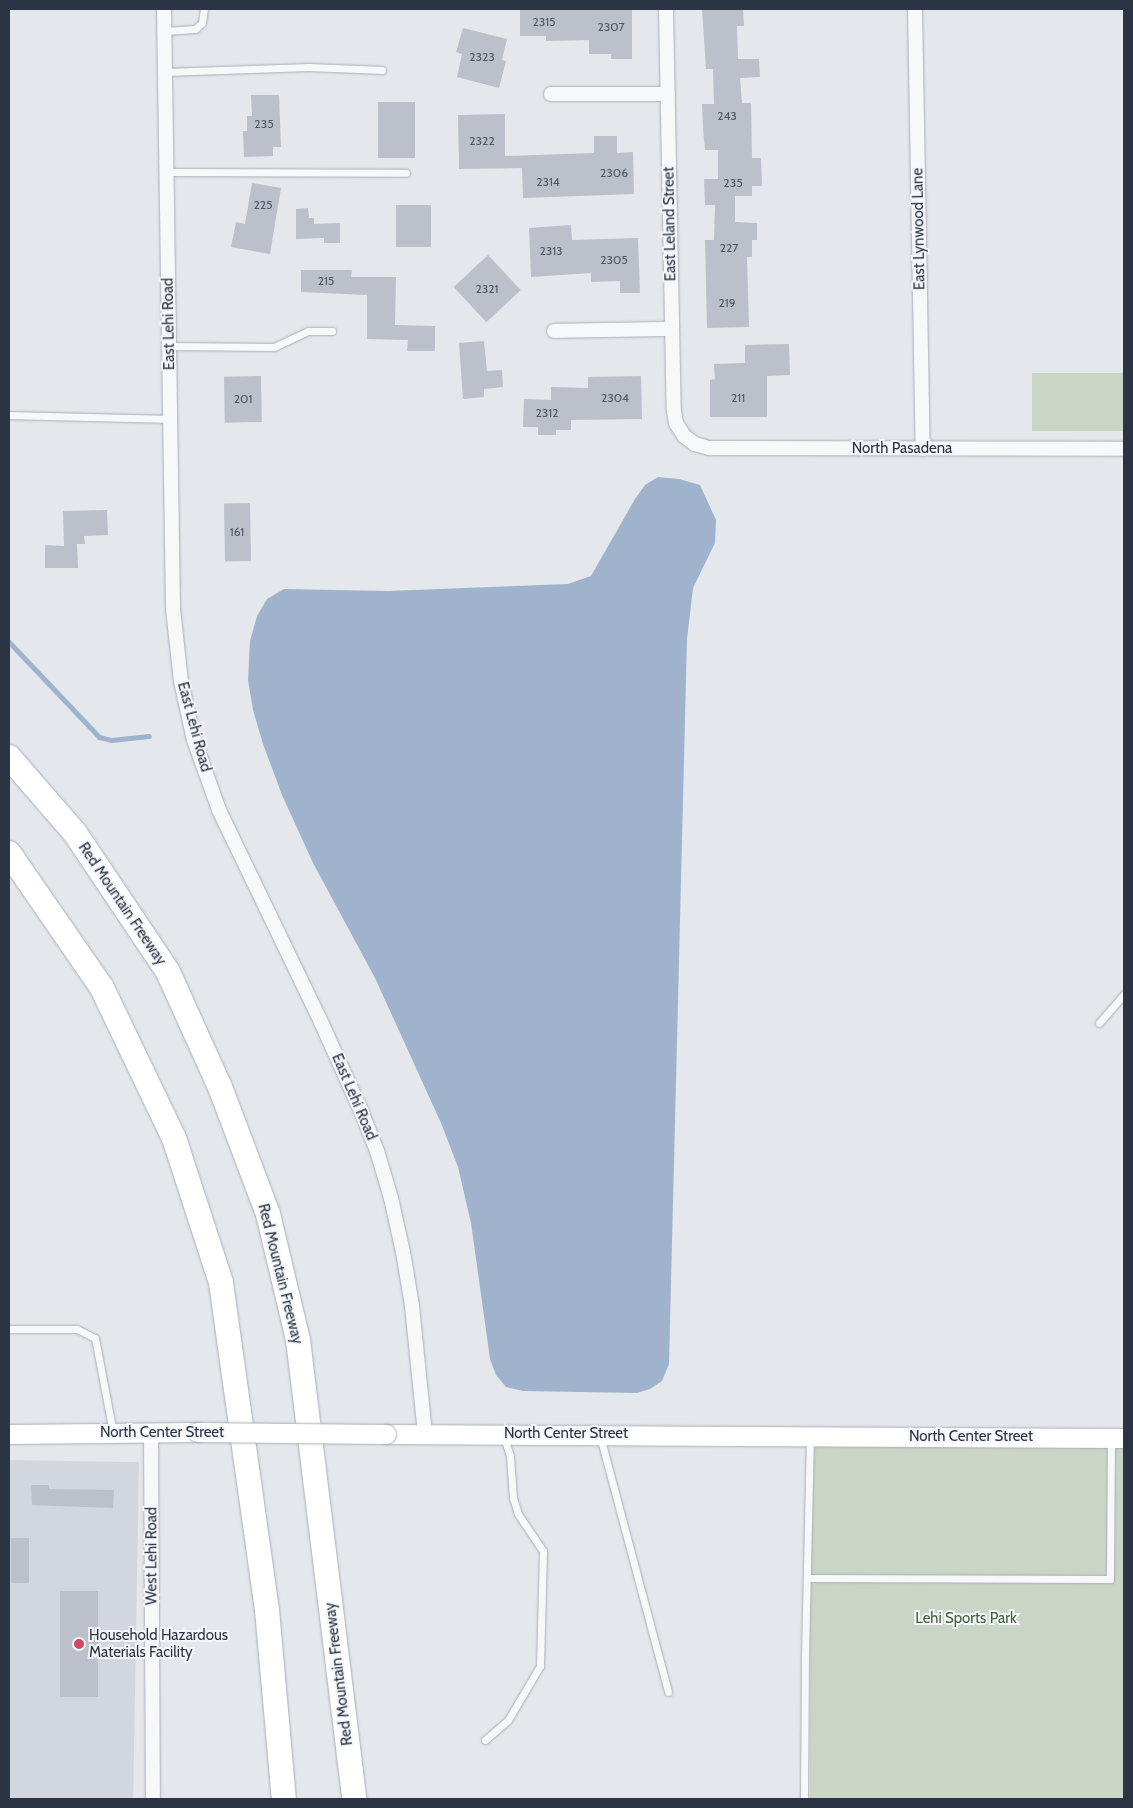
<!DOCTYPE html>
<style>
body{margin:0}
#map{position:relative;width:1133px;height:1808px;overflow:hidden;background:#e4e7ec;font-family:Cabin,sans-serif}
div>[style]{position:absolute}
.built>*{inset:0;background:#d2d6de;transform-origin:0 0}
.green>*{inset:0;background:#c9d6c5;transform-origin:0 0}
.water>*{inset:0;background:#9fb4cc}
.stream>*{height:5px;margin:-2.5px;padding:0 2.5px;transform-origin:2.5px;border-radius:2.5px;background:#9fb4cc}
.building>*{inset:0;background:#bbc0ca;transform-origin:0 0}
.roads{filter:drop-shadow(0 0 1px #a9aeb7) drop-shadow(0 0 1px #a9aeb7)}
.lane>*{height:7px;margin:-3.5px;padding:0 3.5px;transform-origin:3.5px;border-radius:3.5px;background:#f7f8fa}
.street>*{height:14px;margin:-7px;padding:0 7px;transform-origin:7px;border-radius:7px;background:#f7f8fa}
.secondary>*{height:19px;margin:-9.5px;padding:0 9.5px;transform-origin:9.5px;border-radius:9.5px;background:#fff}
.highway>*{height:24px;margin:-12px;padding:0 12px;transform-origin:12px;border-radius:12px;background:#fff}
.bridges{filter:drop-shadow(0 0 1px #a9aeb7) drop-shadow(0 0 1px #a9aeb7)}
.secondary-bridge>*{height:19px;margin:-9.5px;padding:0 9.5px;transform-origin:9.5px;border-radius:9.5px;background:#fff}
.dots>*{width:14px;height:14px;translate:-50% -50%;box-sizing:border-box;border:2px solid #f4f6f9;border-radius:50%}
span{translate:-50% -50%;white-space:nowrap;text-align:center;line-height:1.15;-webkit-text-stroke:4px #f4f6f9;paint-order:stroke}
.number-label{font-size:12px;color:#4f5766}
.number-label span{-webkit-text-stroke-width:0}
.street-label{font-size:15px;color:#2b3445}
.park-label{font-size:15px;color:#3f6138}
.poi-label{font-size:15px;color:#2b3445}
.left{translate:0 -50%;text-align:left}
.frame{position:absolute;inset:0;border:10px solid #2b3445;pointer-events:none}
</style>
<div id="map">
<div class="built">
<div style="left:9px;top:1460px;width:130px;height:339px;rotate:1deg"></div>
</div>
<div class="green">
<div style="left:1124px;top:373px;width:58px;height:92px;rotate:90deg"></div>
<div style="left:810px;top:1436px;width:314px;height:363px"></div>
</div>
<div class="water">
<div style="clip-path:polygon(658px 477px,679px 479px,700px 485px,716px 520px,715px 543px,693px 588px,687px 639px,669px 1364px,662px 1381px,650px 1389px,637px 1393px,523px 1391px,506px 1387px,496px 1375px,490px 1359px,471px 1223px,458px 1167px,441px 1123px,375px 978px,313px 863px,282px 795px,263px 744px,253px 710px,248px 680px,250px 641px,257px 616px,267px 599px,284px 589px,388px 591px,568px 584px,591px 576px,635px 499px,645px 485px)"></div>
</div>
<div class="stream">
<div style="left:9px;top:642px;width:131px;rotate:46.5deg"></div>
<div style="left:99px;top:737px;width:12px;rotate:14deg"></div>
<div style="left:111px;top:740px;width:38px;rotate:-6deg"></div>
</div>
<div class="building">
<div style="clip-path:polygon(520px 9px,632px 9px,632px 59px,611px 59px,611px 54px,589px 54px,589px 40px,546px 41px,546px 36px,520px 36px)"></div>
<div style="clip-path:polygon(702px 9px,743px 9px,744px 26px,737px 26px,738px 59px,759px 59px,760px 77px,740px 78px,742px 103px,751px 103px,752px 158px,761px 158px,762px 186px,752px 186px,752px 196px,735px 196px,735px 222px,757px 223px,757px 240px,752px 240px,752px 257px,747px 257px,749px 327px,707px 328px,705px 240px,714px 240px,715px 205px,705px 205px,704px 179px,718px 179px,718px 150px,705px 150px,703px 128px,702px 104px,714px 104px,713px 69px,706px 69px)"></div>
<div style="clip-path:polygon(463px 28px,507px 39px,502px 60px,506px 61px,499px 88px,457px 77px,462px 54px,456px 52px)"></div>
<div style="clip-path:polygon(251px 95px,279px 95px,281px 147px,273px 147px,273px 156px,244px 157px,243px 131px,247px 131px,247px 116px,252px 116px)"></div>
<div style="left:378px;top:102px;width:37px;height:56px"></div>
<div style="clip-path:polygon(505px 114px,505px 156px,594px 153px,594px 136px,617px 136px,617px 153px,633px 152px,634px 194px,523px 198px,522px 168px,459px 169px,458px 115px)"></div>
<div style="clip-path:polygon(252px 183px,281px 188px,270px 254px,231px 247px,236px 222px,245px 224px)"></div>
<div style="left:431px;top:205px;width:42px;height:35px;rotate:90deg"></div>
<div style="clip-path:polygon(308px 208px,309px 218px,314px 218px,314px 224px,340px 223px,340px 243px,324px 243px,324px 238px,296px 239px,296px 209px)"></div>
<div style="clip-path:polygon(571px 225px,572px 240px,638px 238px,640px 293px,620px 293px,620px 281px,591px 282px,591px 273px,531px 277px,529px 228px)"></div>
<div style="left:488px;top:255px;width:48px;height:47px;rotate:47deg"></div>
<div style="clip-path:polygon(301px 270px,352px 270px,351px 277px,396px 277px,395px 325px,435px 326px,435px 351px,407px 351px,408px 340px,367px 339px,367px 295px,301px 292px)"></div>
<div style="clip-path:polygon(484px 341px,487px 371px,502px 370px,503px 387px,484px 389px,484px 397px,463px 399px,459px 343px)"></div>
<div style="clip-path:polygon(789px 344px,790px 375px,767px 376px,767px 417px,710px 417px,710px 380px,715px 379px,714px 364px,745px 363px,745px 345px)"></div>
<div style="left:261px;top:376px;width:46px;height:37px;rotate:89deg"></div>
<div style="clip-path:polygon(641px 376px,642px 419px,571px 420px,571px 430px,556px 430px,556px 435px,538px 435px,538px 427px,523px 427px,524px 399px,551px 400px,551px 387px,588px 388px,588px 377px)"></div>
<div style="left:250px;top:503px;width:58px;height:26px;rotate:89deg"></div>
<div style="clip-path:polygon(107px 510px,108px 535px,84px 536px,85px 544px,77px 544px,78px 568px,45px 568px,45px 545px,64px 546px,63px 511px)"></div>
<div style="clip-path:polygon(31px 1485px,49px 1485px,49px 1489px,114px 1490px,113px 1508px,32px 1505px)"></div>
<div style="left:11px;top:1538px;width:18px;height:45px"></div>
<div style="left:60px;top:1591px;width:38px;height:106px"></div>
</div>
<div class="roads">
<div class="lane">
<div style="left:165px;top:31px;width:30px;rotate:-4deg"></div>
<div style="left:195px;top:29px;width:9px;rotate:-41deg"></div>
<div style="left:202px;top:23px;width:14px;rotate:-82deg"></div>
<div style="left:165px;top:72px;width:144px;rotate:-2deg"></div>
<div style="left:309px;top:67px;width:73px;rotate:2.4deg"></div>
<div style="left:167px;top:172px;width:239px;rotate:0.2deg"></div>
<div style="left:169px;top:346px;width:105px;rotate:0.5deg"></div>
<div style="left:274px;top:347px;width:38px;rotate:-25deg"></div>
<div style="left:308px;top:331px;width:24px"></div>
<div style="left:9px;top:415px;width:161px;rotate:1.4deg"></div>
<div style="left:1099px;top:1023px;width:38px;rotate:-49deg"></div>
<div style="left:9px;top:1329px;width:68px"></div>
<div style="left:77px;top:1329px;width:20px;rotate:27deg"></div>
<div style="left:95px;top:1338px;width:96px;rotate:79.2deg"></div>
<div style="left:600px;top:1436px;width:265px;rotate:75.1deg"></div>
<div style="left:807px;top:1578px;width:303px;rotate:0.2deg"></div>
<div style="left:1110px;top:1579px;width:141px;rotate:-89.6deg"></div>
<div style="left:485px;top:1740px;width:30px;rotate:-41deg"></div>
<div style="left:508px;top:1720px;width:63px;rotate:-59.3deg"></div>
<div style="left:540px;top:1666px;width:115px;rotate:-88.5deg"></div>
<div style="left:543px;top:1551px;width:45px;rotate:-124deg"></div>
<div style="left:518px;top:1514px;width:17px;rotate:-107deg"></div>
<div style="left:513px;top:1498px;width:42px;rotate:-94.1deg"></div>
<div style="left:510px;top:1456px;width:20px;rotate:-108deg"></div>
<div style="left:804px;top:1799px;width:144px;rotate:-89.6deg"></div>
<div style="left:805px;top:1655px;width:219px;rotate:-88.7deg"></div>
</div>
<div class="street">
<div style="left:164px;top:9px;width:600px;rotate:89.14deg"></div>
<div style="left:173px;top:609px;width:72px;rotate:83.7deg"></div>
<div style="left:181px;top:681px;width:60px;rotate:77.6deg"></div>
<div style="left:194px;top:740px;width:74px;rotate:70.3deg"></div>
<div style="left:219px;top:810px;width:235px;rotate:64.3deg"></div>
<div style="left:321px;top:1022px;width:100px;rotate:65.7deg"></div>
<div style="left:362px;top:1113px;width:41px;rotate:68.5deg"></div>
<div style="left:377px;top:1151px;width:49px;rotate:73.4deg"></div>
<div style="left:391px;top:1198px;width:55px;rotate:77.5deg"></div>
<div style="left:403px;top:1252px;width:55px;rotate:80.5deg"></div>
<div style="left:412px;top:1306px;width:128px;rotate:84.2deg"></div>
<div style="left:666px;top:9px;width:402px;rotate:88.9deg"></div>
<div style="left:674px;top:411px;width:12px;rotate:81deg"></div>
<div style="left:676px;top:423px;width:15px;rotate:58deg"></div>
<div style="left:684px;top:436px;width:14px;rotate:36deg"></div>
<div style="left:695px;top:444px;width:15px;rotate:16deg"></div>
<div style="left:709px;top:448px;width:415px;rotate:0.1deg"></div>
<div style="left:915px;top:9px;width:440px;rotate:89deg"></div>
<div style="left:551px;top:94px;width:117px"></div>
<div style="left:554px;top:331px;width:118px;rotate:-1deg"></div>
<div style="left:151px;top:1433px;width:366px;rotate:89.7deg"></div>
</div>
<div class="secondary">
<div style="left:9px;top:1434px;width:188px;rotate:-0.6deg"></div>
<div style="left:386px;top:1434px;width:738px;rotate:0.31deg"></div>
</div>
<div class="highway">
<div style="left:9px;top:757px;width:101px;rotate:49deg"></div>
<div style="left:75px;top:833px;width:167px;rotate:56.2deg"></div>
<div style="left:168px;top:972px;width:126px;rotate:65.7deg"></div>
<div style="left:220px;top:1087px;width:136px;rotate:69.3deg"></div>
<div style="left:268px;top:1214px;width:130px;rotate:76.6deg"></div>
<div style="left:298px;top:1340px;width:462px;rotate:83deg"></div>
<div style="left:9px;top:853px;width:164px;rotate:55.4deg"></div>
<div style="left:102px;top:988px;width:166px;rotate:64.4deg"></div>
<div style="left:174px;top:1138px;width:152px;rotate:72deg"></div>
<div style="left:221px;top:1283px;width:330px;rotate:82deg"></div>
<div style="left:267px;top:1610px;width:190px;rotate:84.9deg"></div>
</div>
</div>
<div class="bridges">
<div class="secondary-bridge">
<div style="left:197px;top:1432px;width:189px;rotate:0.6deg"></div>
</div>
</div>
<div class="dots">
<div style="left:79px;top:1644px;background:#d1495b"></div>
</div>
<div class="number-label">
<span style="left:544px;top:22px">2315</span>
<span style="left:611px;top:27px">2307</span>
<span style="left:482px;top:57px">2323</span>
<span style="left:727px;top:116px">243</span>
<span style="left:264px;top:124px">235</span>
<span style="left:482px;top:141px">2322</span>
<span style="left:614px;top:173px">2306</span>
<span style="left:548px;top:182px">2314</span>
<span style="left:733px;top:183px">235</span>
<span style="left:263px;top:205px">225</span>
<span style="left:729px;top:248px">227</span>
<span style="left:551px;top:251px">2313</span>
<span style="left:614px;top:260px">2305</span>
<span style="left:326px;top:281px">215</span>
<span style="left:487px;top:289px">2321</span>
<span style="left:727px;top:303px">219</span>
<span style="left:615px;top:398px">2304</span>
<span style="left:738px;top:398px">211</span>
<span style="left:243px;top:399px">201</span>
<span style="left:547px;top:413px">2312</span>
<span style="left:237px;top:532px">161</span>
</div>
<div class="street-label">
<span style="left:670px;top:224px;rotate:-91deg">East Leland Street</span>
<span style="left:919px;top:229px;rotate:-91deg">East Lynwood Lane</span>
<span style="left:169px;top:324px;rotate:-91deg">East Lehi Road</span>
<span style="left:902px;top:449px">North Pasadena</span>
<span style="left:194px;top:727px;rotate:75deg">East Lehi Road</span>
<span style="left:122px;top:904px;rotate:56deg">Red Mountain Freeway</span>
<span style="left:354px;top:1097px;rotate:67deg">East Lehi Road</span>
<span style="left:280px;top:1274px;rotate:76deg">Red Mountain Freeway</span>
<span style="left:162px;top:1433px">North Center Street</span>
<span style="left:566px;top:1434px">North Center Street</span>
<span style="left:971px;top:1437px">North Center Street</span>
<span style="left:152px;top:1556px;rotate:-90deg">West Lehi Road</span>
<span style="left:339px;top:1674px;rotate:-97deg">Red Mountain Freeway</span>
</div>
<div class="park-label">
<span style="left:966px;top:1619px">Lehi Sports Park</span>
</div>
<div class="poi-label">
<span class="left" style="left:89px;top:1644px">Household Hazardous<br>Materials Facility</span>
</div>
<div class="frame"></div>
</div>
